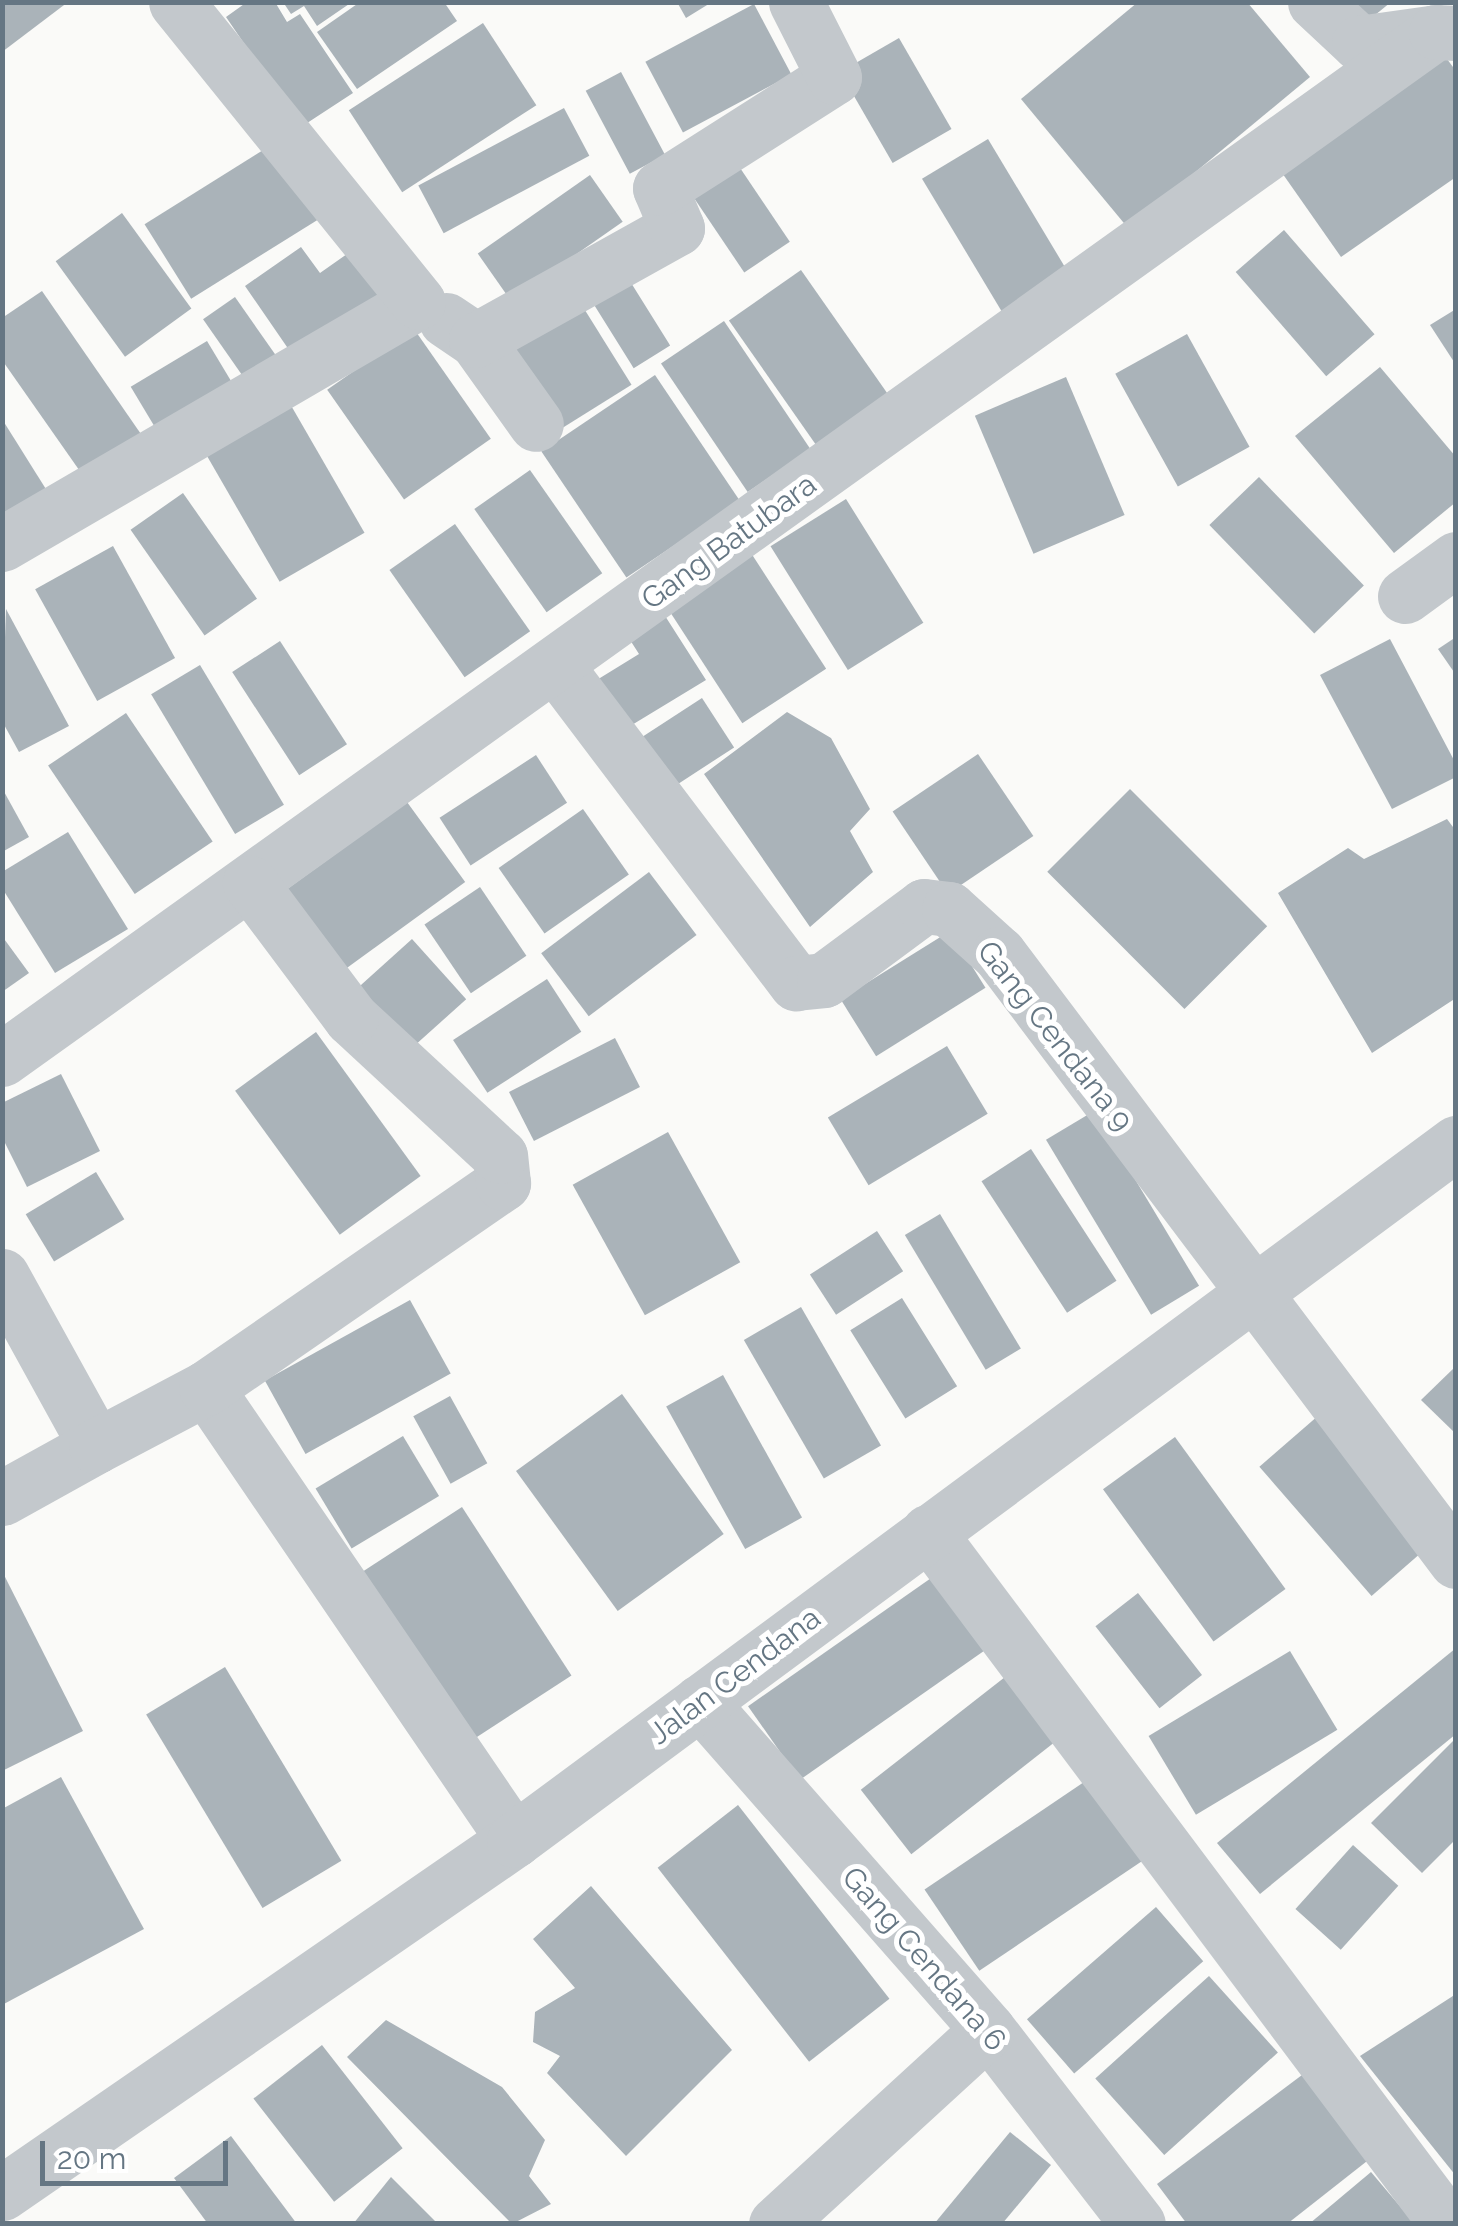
<!DOCTYPE html>
<style>
body{margin:0}
#map{position:relative;width:1458px;height:2226px;overflow:hidden;background:#fafaf8;font-family:Raleway,sans-serif}
div>[style]{position:absolute}
.building>*{inset:0;background:#aab3b9;transform-origin:0 0}
.street>*{height:55px;margin:-27.5px;padding:0 27.5px;transform-origin:27.5px;border-radius:27.5px;background:#c3c8cc}
span{translate:-50% -50%;white-space:nowrap;text-align:center;line-height:1.15;-webkit-text-stroke:10px #fff;paint-order:stroke}
.street-label{font-size:30px;color:#657683}
.frame{position:absolute;inset:0;border:5px solid #657683;pointer-events:none}
.scale{position:absolute;left:40px;top:2141px;width:188px;height:45px;box-sizing:border-box;border:5px solid #657683;border-top:0;padding-left:12px;font-size:30px;line-height:35px;white-space:nowrap;color:#657683;-webkit-text-stroke:8px #fff;paint-order:stroke}
</style>
<div id="map">
<div class="building">
<div style="clip-path:polygon(2px 2px,68px 2px,2px 52px)"></div>
<div style="clip-path:polygon(247px 2px,275px 2px,287px 22px,300px 14px,353px 93px,301px 127px,226px 17px)"></div>
<div style="clip-path:polygon(283px 2px,352px 2px,317px 26px,304px 6px,291px 14px)"></div>
<div style="clip-path:polygon(360px 2px,444px 2px,457px 21px,357px 89px,317px 32px)"></div>
<div style="clip-path:polygon(677px 2px,712px 2px,686px 18px)"></div>
<div style="clip-path:polygon(1138px 2px,1247px 2px,1310px 77px,1128px 228px,1021px 99px)"></div>
<div style="clip-path:polygon(1355px 2px,1391px 2px,1369px 20px)"></div>
<div style="left:754px;top:4px;width:80px;height:123px;rotate:62deg"></div>
<div style="left:483px;top:23px;width:98px;height:160px;rotate:57deg"></div>
<div style="left:899px;top:38px;width:105px;height:68px;rotate:60deg"></div>
<div style="clip-path:polygon(1444px 55px,1456px 71px,1456px 177px,1341px 257px,1280px 170px)"></div>
<div style="left:621px;top:72px;width:94px;height:40px;rotate:62deg"></div>
<div style="left:564px;top:108px;width:54px;height:165px;rotate:62deg"></div>
<div style="left:988px;top:139px;width:156px;height:77px;rotate:59deg"></div>
<div style="left:276px;top:142px;width:88px;height:155px;rotate:58deg"></div>
<div style="left:730px;top:153px;width:107px;height:55px;rotate:56deg"></div>
<div style="left:590px;top:175px;width:57px;height:137px;rotate:55deg"></div>
<div style="left:122px;top:213px;width:118px;height:82px;rotate:54deg"></div>
<div style="left:1284px;top:230px;width:138px;height:64px;rotate:49deg"></div>
<div style="clip-path:polygon(301px 247px,320px 273px,347px 254px,396px 297px,298px 363px,245px 286px)"></div>
<div style="left:623px;top:270px;width:89px;height:43px;rotate:58deg"></div>
<div style="left:801px;top:270px;width:166px;height:88px;rotate:55deg"></div>
<div style="clip-path:polygon(42px 291px,143px 437px,84px 477px,2px 360px,2px 318px)"></div>
<div style="left:235px;top:297px;width:88px;height:39px;rotate:55deg"></div>
<div style="left:578px;top:299px;width:101px;height:83px;rotate:58deg"></div>
<div style="clip-path:polygon(1456px 309px,1456px 365px,1430px 325px)"></div>
<div style="left:724px;top:321px;width:155px;height:76px;rotate:56deg"></div>
<div style="left:414px;top:329px;width:134px;height:106px;rotate:55deg"></div>
<div style="left:1187px;top:334px;width:129px;height:82px;rotate:61deg"></div>
<div style="left:207px;top:341px;width:66px;height:89px;rotate:59deg"></div>
<div style="clip-path:polygon(1380px 367px,1456px 457px,1456px 502px,1394px 553px,1295px 436px)"></div>
<div style="left:655px;top:375px;width:152px;height:137px;rotate:56deg"></div>
<div style="left:1066px;top:377px;width:150px;height:99px;rotate:67deg"></div>
<div style="left:289px;top:402px;width:151px;height:98px;rotate:60deg"></div>
<div style="clip-path:polygon(2px 419px,49px 494px,2px 523px)"></div>
<div style="left:530px;top:470px;width:126px;height:68px;rotate:55deg"></div>
<div style="left:1259px;top:477px;width:151px;height:69px;rotate:46deg"></div>
<div style="left:183px;top:493px;width:129px;height:64px;rotate:55deg"></div>
<div style="left:846px;top:499px;width:146px;height:89px;rotate:58deg"></div>
<div style="left:455px;top:524px;width:131px;height:80px;rotate:55deg"></div>
<div style="left:113px;top:546px;width:128px;height:89px;rotate:61deg"></div>
<div style="left:751px;top:553px;width:138px;height:100px;rotate:57deg"></div>
<div style="clip-path:polygon(660px 608px,706px 680px,617px 734px,587px 686px,639px 654px,623px 629px)"></div>
<div style="clip-path:polygon(6px 609px,69px 726px,19px 752px,2px 721px)"></div>
<div style="clip-path:polygon(1456px 637px,1456px 675px,1438px 649px)"></div>
<div style="clip-path:polygon(1390px 639px,1456px 764px,1456px 777px,1392px 809px,1320px 675px)"></div>
<div style="left:280px;top:641px;width:123px;height:57px;rotate:57deg"></div>
<div style="left:200px;top:665px;width:163px;height:57px;rotate:59deg"></div>
<div style="left:702px;top:698px;width:59px;height:82px;rotate:57deg"></div>
<div style="clip-path:polygon(787px 712px,831px 738px,870px 809px,850px 831px,873px 872px,810px 927px,704px 774px)"></div>
<div style="left:126px;top:713px;width:155px;height:94px;rotate:56deg"></div>
<div style="left:978px;top:754px;width:99px;height:103px;rotate:56deg"></div>
<div style="left:536px;top:755px;width:57px;height:115px;rotate:57deg"></div>
<div style="clip-path:polygon(2px 788px,29px 837px,2px 852px)"></div>
<div style="left:1130px;top:789px;width:194px;height:117px;rotate:45deg"></div>
<div style="left:407px;top:802px;width:99px;height:168px;rotate:54deg"></div>
<div style="left:583px;top:809px;width:80px;height:103px;rotate:55deg"></div>
<div style="clip-path:polygon(1447px 819px,1456px 831px,1456px 998px,1372px 1053px,1278px 893px,1348px 848px,1364px 859px)"></div>
<div style="clip-path:polygon(68px 832px,128px 929px,55px 973px,2px 888px,2px 872px)"></div>
<div style="left:649px;top:872px;width:79px;height:135px;rotate:53deg"></div>
<div style="left:480px;top:887px;width:83px;height:67px;rotate:56deg"></div>
<div style="left:950px;top:931px;width:67px;height:129px;rotate:58deg"></div>
<div style="clip-path:polygon(2px 936px,29px 973px,2px 992px)"></div>
<div style="left:412px;top:939px;width:81px;height:72px;rotate:48deg"></div>
<div style="left:547px;top:979px;width:63px;height:112px;rotate:57deg"></div>
<div style="left:316px;top:1032px;width:178px;height:100px;rotate:54deg"></div>
<div style="left:615px;top:1038px;width:55px;height:119px;rotate:63deg"></div>
<div style="left:947px;top:1046px;width:79px;height:139px;rotate:59deg"></div>
<div style="clip-path:polygon(61px 1074px,100px 1151px,27px 1187px,2px 1137px,2px 1103px)"></div>
<div style="left:1094px;top:1111px;width:204px;height:56px;rotate:59deg"></div>
<div style="left:668px;top:1132px;width:149px;height:109px;rotate:61deg"></div>
<div style="left:1031px;top:1149px;width:157px;height:59px;rotate:57deg"></div>
<div style="left:96px;top:1172px;width:55px;height:82px;rotate:59deg"></div>
<div style="left:940px;top:1214px;width:157px;height:41px;rotate:59deg"></div>
<div style="left:877px;top:1231px;width:48px;height:80px;rotate:57deg"></div>
<div style="left:902px;top:1298px;width:104px;height:61px;rotate:58deg"></div>
<div style="left:410px;top:1300px;width:84px;height:166px;rotate:61deg"></div>
<div style="left:801px;top:1307px;width:160px;height:66px;rotate:60deg"></div>
<div style="clip-path:polygon(1456px 1366px,1456px 1434px,1421px 1400px)"></div>
<div style="left:723px;top:1375px;width:163px;height:65px;rotate:61deg"></div>
<div style="left:622px;top:1394px;width:173px;height:131px;rotate:54deg"></div>
<div style="left:450px;top:1396px;width:77px;height:42px;rotate:61deg"></div>
<div style="left:1319px;top:1415px;width:171px;height:79px;rotate:49deg"></div>
<div style="left:403px;top:1436px;width:70px;height:102px;rotate:59deg"></div>
<div style="left:1175px;top:1437px;width:188px;height:89px;rotate:54deg"></div>
<div style="left:462px;top:1507px;width:201px;height:132px;rotate:57deg"></div>
<div style="clip-path:polygon(2px 1571px,83px 1731px,2px 1771px)"></div>
<div style="left:934px;top:1576px;width:90px;height:227px;rotate:55deg"></div>
<div style="left:1138px;top:1593px;width:104px;height:54px;rotate:52deg"></div>
<div style="clip-path:polygon(1456px 1648px,1456px 1734px,1260px 1894px,1217px 1843px)"></div>
<div style="left:1290px;top:1651px;width:92px;height:165px;rotate:59deg"></div>
<div style="left:225px;top:1667px;width:226px;height:92px;rotate:59deg"></div>
<div style="left:1005px;top:1677px;width:82px;height:183px;rotate:52deg"></div>
<div style="clip-path:polygon(1456px 1738px,1456px 1839px,1422px 1873px,1371px 1823px)"></div>
<div style="clip-path:polygon(61px 1777px,144px 1929px,2px 2005px,2px 1809px)"></div>
<div style="left:1087px;top:1780px;width:98px;height:196px;rotate:56deg"></div>
<div style="left:738px;top:1805px;width:246px;height:102px;rotate:52deg"></div>
<div style="left:1353px;top:1845px;width:61px;height:86px;rotate:42deg"></div>
<div style="clip-path:polygon(591px 1886px,732px 2050px,626px 2156px,547px 2073px,560px 2056px,533px 2042px,535px 2012px,575px 1988px,533px 1939px)"></div>
<div style="left:1156px;top:1907px;width:72px;height:171px;rotate:49deg"></div>
<div style="left:1209px;top:1976px;width:103px;height:153px;rotate:48deg"></div>
<div style="clip-path:polygon(1456px 1994px,1456px 2176px,1360px 2056px)"></div>
<div style="clip-path:polygon(386px 2020px,502px 2087px,545px 2140px,529px 2176px,551px 2204px,512px 2224px,347px 2057px)"></div>
<div style="left:322px;top:2045px;width:131px;height:87px;rotate:52deg"></div>
<div style="clip-path:polygon(1310px 2069px,1376px 2154px,1287px 2224px,1187px 2224px,1157px 2184px)"></div>
<div style="clip-path:polygon(1010px 2132px,1051px 2165px,1002px 2224px,934px 2224px)"></div>
<div style="clip-path:polygon(231px 2136px,297px 2224px,208px 2224px,174px 2178px)"></div>
<div style="clip-path:polygon(1371px 2172px,1415px 2224px,1309px 2224px)"></div>
<div style="clip-path:polygon(391px 2177px,438px 2224px,353px 2224px)"></div>
</div>
<div class="street">
<div style="left:1315px;top:2px;width:60px;rotate:43deg"></div>
<div style="left:1359px;top:43px;width:72px;rotate:-8deg"></div>
<div style="left:446px;top:320px;width:36px;rotate:34deg"></div>
<div style="left:476px;top:340px;width:103px;rotate:54.5deg"></div>
<div style="left:476px;top:340px;width:230px;rotate:-29.1deg"></div>
<div style="left:677px;top:228px;width:43px;rotate:-113deg"></div>
<div style="left:660px;top:188px;width:206px;rotate:-32.5deg"></div>
<div style="left:834px;top:77px;width:84px;rotate:-116.9deg"></div>
<div style="left:2px;top:544px;width:481px;rotate:-30.2deg"></div>
<div style="left:418px;top:302px;width:385px;rotate:-128.9deg"></div>
<div style="left:1405px;top:596px;width:63px;rotate:-36deg"></div>
<div style="left:556px;top:666px;width:398px;rotate:52.9deg"></div>
<div style="left:796px;top:983px;width:28px;rotate:-6deg"></div>
<div style="left:824px;top:980px;width:124px;rotate:-36.5deg"></div>
<div style="left:924px;top:906px;width:25px;rotate:7deg"></div>
<div style="left:949px;top:909px;width:67px;rotate:42deg"></div>
<div style="left:999px;top:954px;width:760px;rotate:53.02deg"></div>
<div style="left:2px;top:1059px;width:1764px;rotate:-35.61deg"></div>
<div style="left:1436px;top:32px;width:20px;rotate:3deg"></div>
<div style="left:2px;top:1276px;width:194px;rotate:61.1deg"></div>
<div style="left:96px;top:1446px;width:107px;rotate:151deg"></div>
<div style="left:206px;top:1388px;width:547px;rotate:55.73deg"></div>
<div style="left:96px;top:1446px;width:124px;rotate:-27.8deg"></div>
<div style="left:206px;top:1388px;width:361px;rotate:-34.6deg"></div>
<div style="left:503px;top:1183px;width:27px;rotate:-96deg"></div>
<div style="left:500px;top:1156px;width:203px;rotate:-137.2deg"></div>
<div style="left:351px;top:1018px;width:169px;rotate:-126.8deg"></div>
<div style="left:928px;top:1532px;width:865px;rotate:53.13deg"></div>
<div style="left:700px;top:1702px;width:436px;rotate:48.7deg"></div>
<div style="left:988px;top:2030px;width:245px;rotate:52.3deg"></div>
<div style="left:2px;top:2193px;width:622px;rotate:-34.58deg"></div>
<div style="left:514px;top:1840px;width:1172px;rotate:-36.5deg"></div>
<div style="left:776px;top:2224px;width:287px;rotate:-42.5deg"></div>
</div>
<div class="street-label">
<span style="left:729px;top:542px;rotate:-36deg">Gang Batubara</span>
<span style="left:1055px;top:1036px;rotate:52deg">Gang Cendana 9</span>
<span style="left:735px;top:1676px;rotate:-37deg">Jalan Cendana</span>
<span style="left:924px;top:1959px;rotate:49deg">Gang Cendana 6</span>
</div>
<div class="frame"></div>
<div class="scale">20 m</div>
</div>
